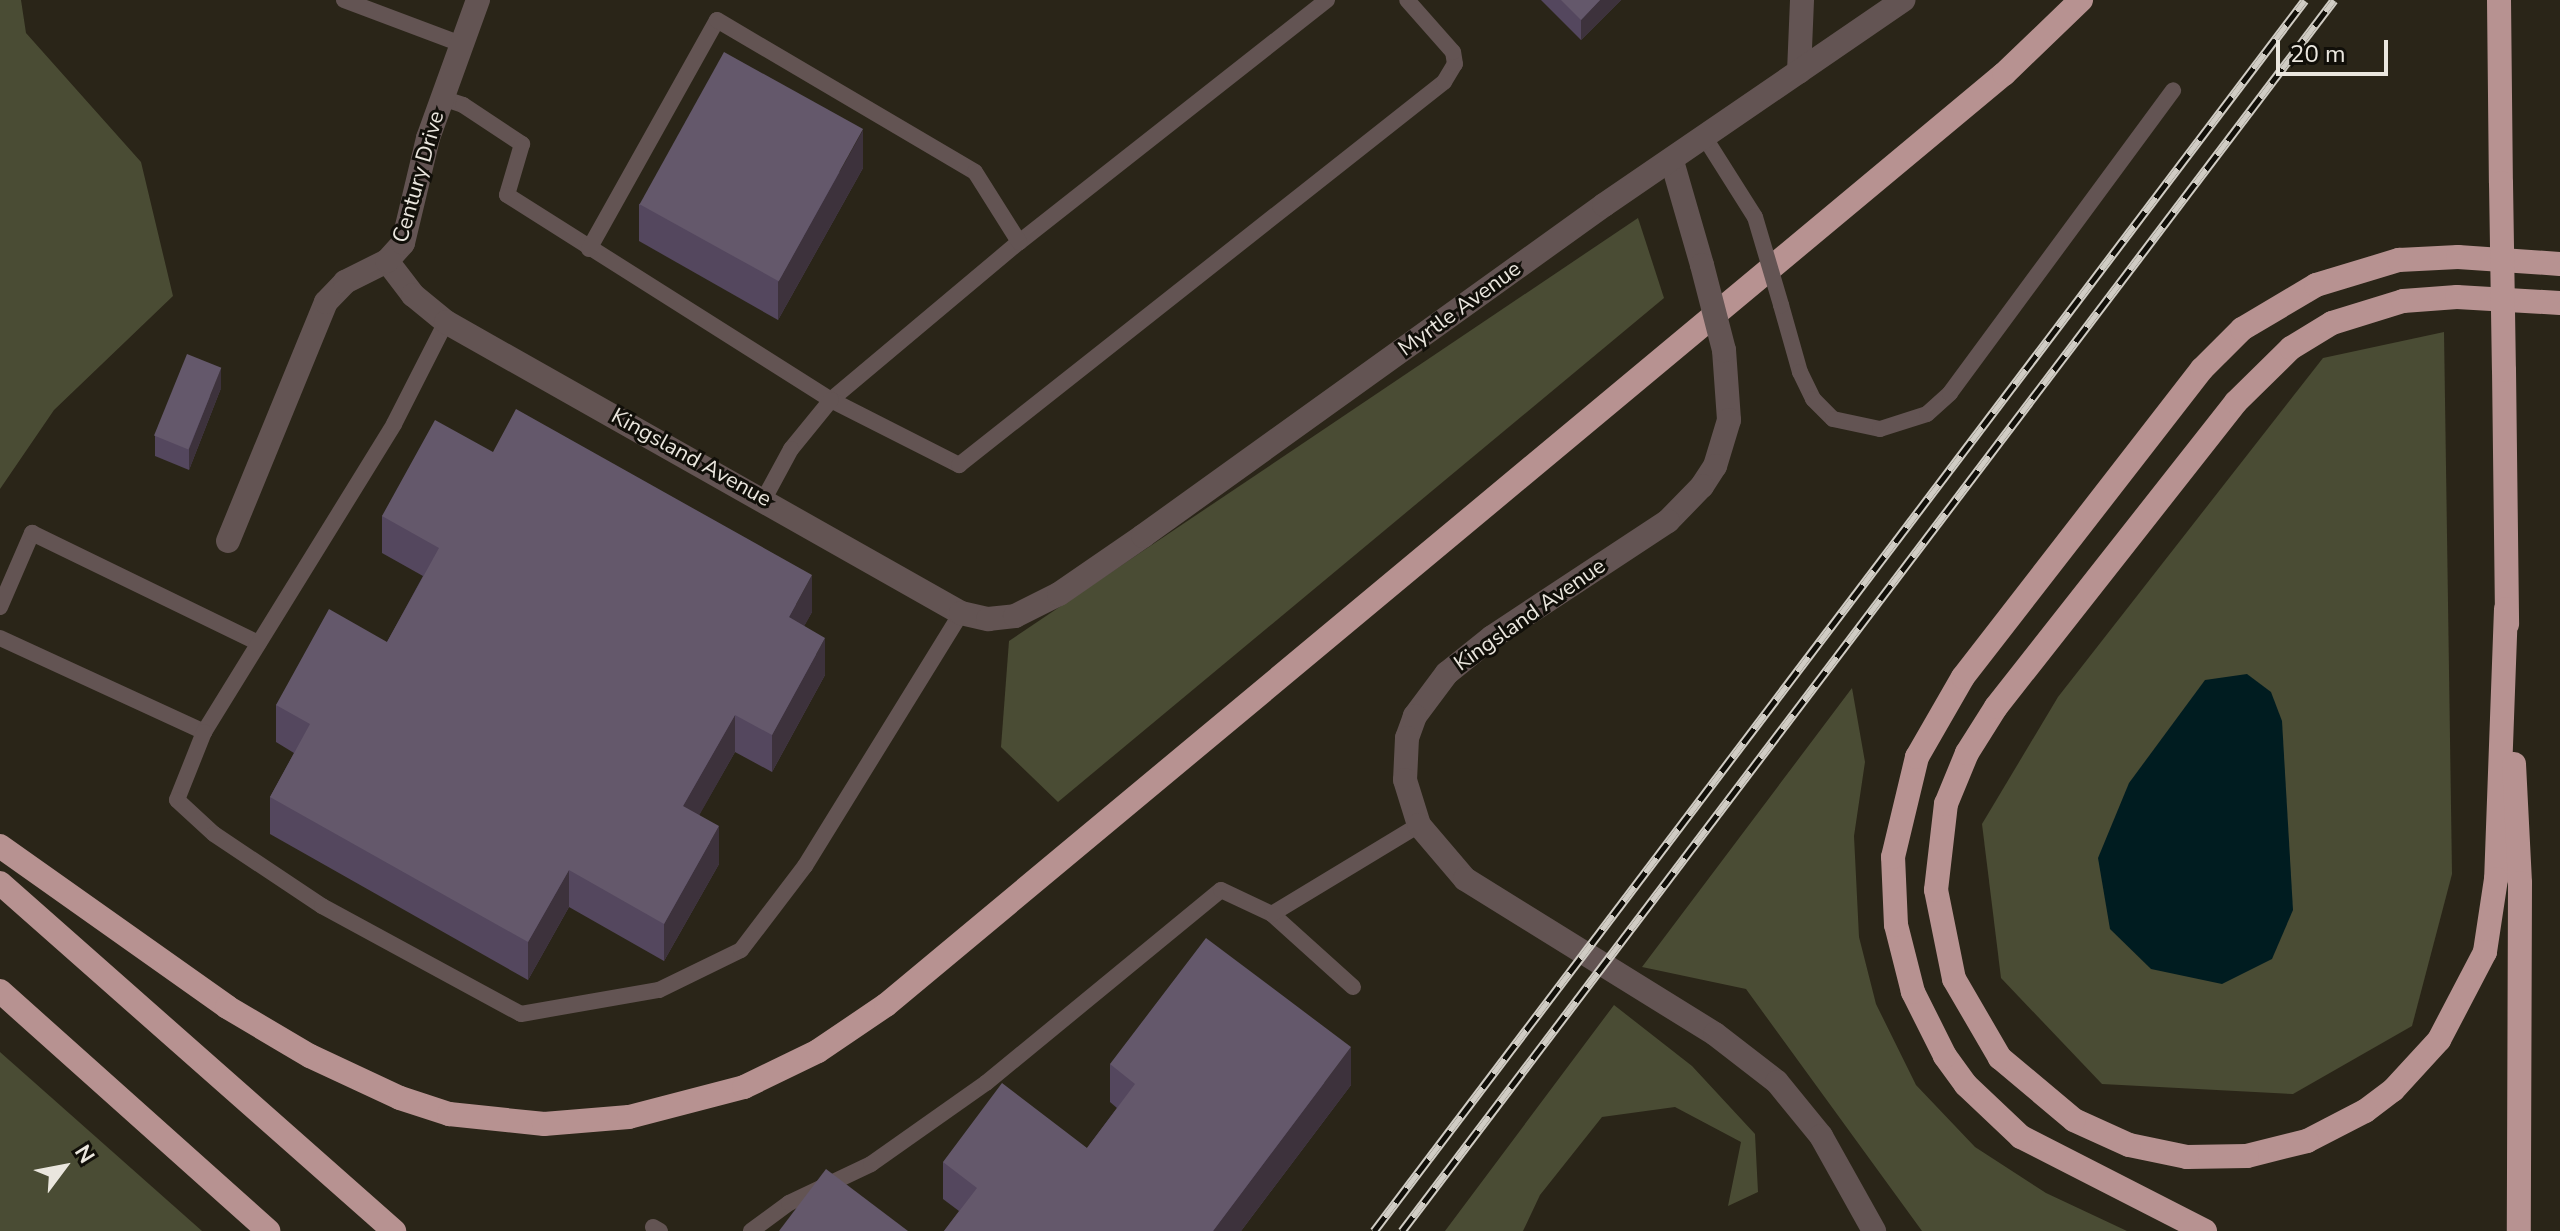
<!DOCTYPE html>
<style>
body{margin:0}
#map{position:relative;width:2560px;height:1231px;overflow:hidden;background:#2a2518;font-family:"Nunito Sans",sans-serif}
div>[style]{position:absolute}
.green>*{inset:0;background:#4a4c34}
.water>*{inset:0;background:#001c20}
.lane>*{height:16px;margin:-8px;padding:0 8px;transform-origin:8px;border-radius:8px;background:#635453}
.street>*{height:24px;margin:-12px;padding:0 12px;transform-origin:12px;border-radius:12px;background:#635453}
.highway>*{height:24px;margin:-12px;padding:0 12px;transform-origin:12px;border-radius:12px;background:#b79291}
.rail>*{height:9px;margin-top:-4.5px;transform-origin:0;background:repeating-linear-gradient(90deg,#110f09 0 18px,#d0ccc4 0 36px);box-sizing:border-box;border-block:2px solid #d0ccc4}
.lane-bridge>*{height:16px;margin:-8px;padding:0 8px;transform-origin:8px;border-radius:8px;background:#635453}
.street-bridge>*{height:24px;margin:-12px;padding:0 12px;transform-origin:12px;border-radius:12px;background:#635453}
.highway-bridge>*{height:24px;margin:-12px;padding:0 12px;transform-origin:12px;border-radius:12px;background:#b79291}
.wall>*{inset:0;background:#54475e}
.shaded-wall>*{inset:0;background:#3d323c}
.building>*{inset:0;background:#64586b;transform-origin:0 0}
span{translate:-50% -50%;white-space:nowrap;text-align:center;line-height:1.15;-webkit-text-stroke:6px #110f09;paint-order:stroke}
.street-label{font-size:22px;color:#eae6de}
.north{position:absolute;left:24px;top:1127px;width:80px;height:80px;-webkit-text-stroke:6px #110f09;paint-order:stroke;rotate:58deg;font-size:22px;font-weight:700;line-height:32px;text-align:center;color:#eae6de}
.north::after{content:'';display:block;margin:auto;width:28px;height:36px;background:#eae6de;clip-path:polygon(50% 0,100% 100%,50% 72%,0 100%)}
.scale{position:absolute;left:2276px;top:40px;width:112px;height:36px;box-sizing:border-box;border:4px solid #eae6de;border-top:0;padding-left:10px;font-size:24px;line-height:28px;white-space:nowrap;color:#eae6de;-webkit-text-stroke:6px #110f09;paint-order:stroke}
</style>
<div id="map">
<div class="green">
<div style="clip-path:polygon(0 0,21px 0,26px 33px,141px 162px,173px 296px,54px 410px,0 489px)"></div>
<div style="clip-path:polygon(1638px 218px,1664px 298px,1058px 802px,1001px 747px,1009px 641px)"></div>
<div style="clip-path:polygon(2444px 332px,2452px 874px,2412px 1026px,2293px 1094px,2102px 1084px,2001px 978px,1982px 824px,2058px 697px,2323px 358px)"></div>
<div style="clip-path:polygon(1852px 688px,1865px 762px,1854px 836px,1859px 937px,1876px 1004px,1916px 1085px,1975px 1147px,2046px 1193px,2127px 1231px,1922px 1231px,1746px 989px,1642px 967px)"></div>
<div style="clip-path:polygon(1614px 1005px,1692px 1066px,1755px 1134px,1758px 1192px,1728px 1206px,1741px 1142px,1675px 1107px,1602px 1117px,1540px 1195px,1523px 1231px,1445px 1231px)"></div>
<div style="clip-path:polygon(0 1052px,202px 1231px,0 1231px)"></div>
</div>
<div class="water">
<div style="clip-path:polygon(2247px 674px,2271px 692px,2282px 721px,2293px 910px,2272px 959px,2222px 984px,2151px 969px,2110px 929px,2098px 858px,2129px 783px,2205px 680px)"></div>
</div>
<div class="lane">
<div style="left:344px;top:0;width:125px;rotate:20.6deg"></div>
<div style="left:1327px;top:0;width:392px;rotate:141.8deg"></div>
<div style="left:1019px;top:242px;width:246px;rotate:140deg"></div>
<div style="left:831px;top:400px;width:144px;rotate:26.9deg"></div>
<div style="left:959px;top:465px;width:618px;rotate:-38.3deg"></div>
<div style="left:1444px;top:82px;width:21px;rotate:-59deg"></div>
<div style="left:1455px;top:64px;width:12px;rotate:-99deg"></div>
<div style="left:1453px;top:52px;width:69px;rotate:-131.5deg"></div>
<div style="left:442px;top:98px;width:22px;rotate:18deg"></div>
<div style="left:463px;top:105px;width:71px;rotate:33.5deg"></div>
<div style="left:522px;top:144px;width:53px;rotate:106.4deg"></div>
<div style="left:507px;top:195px;width:383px;rotate:32.3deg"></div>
<div style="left:831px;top:400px;width:63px;rotate:129.2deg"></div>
<div style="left:791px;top:449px;width:57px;rotate:118.4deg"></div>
<div style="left:1705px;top:138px;width:93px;rotate:57.7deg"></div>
<div style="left:589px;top:249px;width:262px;rotate:-60.8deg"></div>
<div style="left:717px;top:20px;width:299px;rotate:30.5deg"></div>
<div style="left:975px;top:172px;width:83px;rotate:57.8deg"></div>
<div style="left:1781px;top:305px;width:70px;rotate:74.2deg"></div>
<div style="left:1800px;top:372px;width:30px;rotate:64deg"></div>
<div style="left:1813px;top:399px;width:28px;rotate:45deg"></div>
<div style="left:1833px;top:419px;width:48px;rotate:12deg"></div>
<div style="left:1880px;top:429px;width:49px;rotate:-17.7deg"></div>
<div style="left:1927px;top:414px;width:31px;rotate:-42deg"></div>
<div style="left:1950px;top:393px;width:376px;rotate:-53.6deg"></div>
<div style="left:0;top:607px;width:81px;rotate:-66.6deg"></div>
<div style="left:32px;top:533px;width:252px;rotate:25.9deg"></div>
<div style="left:0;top:638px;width:225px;rotate:24.7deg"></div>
<div style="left:204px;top:732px;width:362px;rotate:-58.3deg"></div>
<div style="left:394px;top:424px;width:114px;rotate:-63deg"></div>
<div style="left:204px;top:732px;width:73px;rotate:111.7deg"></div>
<div style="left:177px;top:800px;width:50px;rotate:42.6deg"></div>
<div style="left:214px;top:834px;width:130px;rotate:33.7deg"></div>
<div style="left:322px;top:906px;width:226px;rotate:28.5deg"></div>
<div style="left:521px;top:1014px;width:140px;rotate:-9.9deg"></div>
<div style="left:659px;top:990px;width:91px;rotate:-26deg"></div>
<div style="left:741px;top:950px;width:106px;rotate:-52.7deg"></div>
<div style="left:805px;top:866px;width:297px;rotate:-58.3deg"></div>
<div style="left:1272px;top:914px;width:109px;rotate:42deg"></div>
<div style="left:653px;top:1227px;width:8px;rotate:30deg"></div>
<div style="left:751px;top:1231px;width:47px;rotate:-36.4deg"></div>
<div style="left:789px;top:1203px;width:91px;rotate:-25.4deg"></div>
<div style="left:871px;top:1164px;width:141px;rotate:-35.2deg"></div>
<div style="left:986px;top:1083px;width:304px;rotate:-39.4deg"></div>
<div style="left:1221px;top:890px;width:56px;rotate:25.2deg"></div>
<div style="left:1272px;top:914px;width:172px;rotate:-31.2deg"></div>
</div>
<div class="street">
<div style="left:1799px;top:72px;width:72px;rotate:-87.6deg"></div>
<div style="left:1672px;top:161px;width:108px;rotate:73.9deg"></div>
<div style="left:387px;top:261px;width:43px;rotate:52.6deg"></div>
<div style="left:413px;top:295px;width:43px;rotate:39.3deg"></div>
<div style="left:446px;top:322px;width:592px;rotate:29.47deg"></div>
<div style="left:961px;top:613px;width:28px;rotate:13deg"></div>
<div style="left:988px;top:619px;width:27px;rotate:-6deg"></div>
<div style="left:1015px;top:616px;width:49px;rotate:-26.6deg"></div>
<div style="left:1059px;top:594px;width:102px;rotate:-34.6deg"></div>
<div style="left:1143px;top:536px;width:568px;rotate:-35.68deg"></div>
<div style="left:1604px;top:205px;width:363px;rotate:-34.4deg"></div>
<div style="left:1724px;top:350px;width:70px;rotate:85.9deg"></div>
<div style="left:1729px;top:420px;width:48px;rotate:106.9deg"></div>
<div style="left:1715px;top:466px;width:24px;rotate:123deg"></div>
<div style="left:1702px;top:486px;width:49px;rotate:134.2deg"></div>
<div style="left:1668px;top:521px;width:211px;rotate:146.6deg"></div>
<div style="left:1492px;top:637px;width:58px;rotate:141.3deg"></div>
<div style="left:1447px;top:673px;width:54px;rotate:126.7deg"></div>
<div style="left:1415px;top:716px;width:23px;rotate:110deg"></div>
<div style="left:1407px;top:738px;width:42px;rotate:92.7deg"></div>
<div style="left:1405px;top:780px;width:47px;rotate:72.7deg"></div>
<div style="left:1419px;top:825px;width:71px;rotate:49.6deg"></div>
<div style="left:1465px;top:879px;width:294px;rotate:31.8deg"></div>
<div style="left:1715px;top:1034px;width:78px;rotate:37.7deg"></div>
<div style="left:1777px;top:1082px;width:70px;rotate:50.8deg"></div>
<div style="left:1821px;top:1136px;width:109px;rotate:60.8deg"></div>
<div style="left:228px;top:541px;width:258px;rotate:-67.7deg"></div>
<div style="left:326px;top:302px;width:28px;rotate:-46deg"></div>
<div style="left:345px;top:282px;width:47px;rotate:-26.6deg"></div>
<div style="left:387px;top:261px;width:24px;rotate:-48deg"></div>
<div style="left:403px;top:243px;width:108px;rotate:-76.6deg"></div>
<div style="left:428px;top:138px;width:147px;rotate:-70.1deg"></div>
</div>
<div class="highway">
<div style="left:2499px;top:0;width:183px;rotate:89.4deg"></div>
<div style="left:2504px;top:370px;width:254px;rotate:89.3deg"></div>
<div style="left:2506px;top:609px;width:270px;rotate:92.1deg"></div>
<div style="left:2496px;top:879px;width:74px;rotate:98.6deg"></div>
<div style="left:2485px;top:952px;width:99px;rotate:117.6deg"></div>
<div style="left:2439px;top:1040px;width:68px;rotate:132.6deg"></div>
<div style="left:2393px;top:1090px;width:35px;rotate:143deg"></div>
<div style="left:2365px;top:1111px;width:65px;rotate:152.7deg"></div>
<div style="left:2307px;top:1141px;width:62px;rotate:166deg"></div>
<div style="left:2247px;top:1156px;width:60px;rotate:179deg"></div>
<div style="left:2187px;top:1157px;width:59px;rotate:-168.3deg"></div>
<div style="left:2129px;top:1145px;width:60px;rotate:-155.6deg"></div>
<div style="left:2074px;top:1120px;width:97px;rotate:-140deg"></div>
<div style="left:2000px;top:1058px;width:91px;rotate:-120.2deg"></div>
<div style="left:1954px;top:979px;width:91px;rotate:-101.4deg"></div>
<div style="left:1936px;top:890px;width:87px;rotate:-83.4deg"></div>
<div style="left:1946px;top:804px;width:55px;rotate:-67.6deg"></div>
<div style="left:1967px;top:753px;width:54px;rotate:-57.8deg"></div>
<div style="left:1996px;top:707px;width:388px;rotate:-51.8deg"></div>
<div style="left:2236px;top:402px;width:77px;rotate:-44.5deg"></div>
<div style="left:2291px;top:348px;width:48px;rotate:-31.4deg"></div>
<div style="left:2332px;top:323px;width:74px;rotate:-17.2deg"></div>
<div style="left:2403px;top:301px;width:54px;rotate:-4.2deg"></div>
<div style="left:2457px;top:297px;width:103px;rotate:3.3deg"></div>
<div style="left:2514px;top:764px;width:119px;rotate:87.1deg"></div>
<div style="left:2520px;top:883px;width:348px;rotate:90.2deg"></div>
<div style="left:0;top:846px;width:278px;rotate:35.3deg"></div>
<div style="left:227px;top:1007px;width:96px;rotate:30.6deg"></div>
<div style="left:310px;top:1056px;width:99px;rotate:25deg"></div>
<div style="left:400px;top:1098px;width:52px;rotate:18.1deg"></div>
<div style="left:449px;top:1114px;width:96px;rotate:6deg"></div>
<div style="left:544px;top:1124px;width:85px;rotate:-4.7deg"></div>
<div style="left:629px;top:1117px;width:119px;rotate:-14.6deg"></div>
<div style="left:744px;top:1087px;width:82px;rotate:-25.9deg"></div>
<div style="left:818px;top:1051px;width:82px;rotate:-34.1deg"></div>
<div style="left:886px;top:1005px;width:1455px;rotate:-39.79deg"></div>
<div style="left:2004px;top:74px;width:107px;rotate:-43.9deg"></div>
<div style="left:0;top:883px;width:526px;rotate:41.45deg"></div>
<div style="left:0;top:991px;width:360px;rotate:41.8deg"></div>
<div style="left:2205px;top:1231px;width:207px;rotate:-152.9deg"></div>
<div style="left:2021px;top:1137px;width:76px;rotate:-136.6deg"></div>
<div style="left:1966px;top:1085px;width:36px;rotate:-126deg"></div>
<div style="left:1945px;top:1056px;width:72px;rotate:-116.6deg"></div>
<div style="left:1913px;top:992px;width:69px;rotate:-104.2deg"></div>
<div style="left:1896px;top:925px;width:68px;rotate:-92.5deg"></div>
<div style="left:1893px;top:857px;width:103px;rotate:-76.5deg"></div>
<div style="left:1917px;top:757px;width:92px;rotate:-60.1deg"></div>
<div style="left:1963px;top:677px;width:390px;rotate:-52.2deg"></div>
<div style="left:2202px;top:369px;width:57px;rotate:-45deg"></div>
<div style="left:2242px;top:329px;width:86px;rotate:-30.7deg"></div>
<div style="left:2316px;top:285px;width:87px;rotate:-16.8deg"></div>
<div style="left:2399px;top:260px;width:59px;rotate:-2.9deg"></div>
<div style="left:2458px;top:257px;width:102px;rotate:3.9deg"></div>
</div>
<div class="rail">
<div style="left:1374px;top:1231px;width:1543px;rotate:-52.9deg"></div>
<div style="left:1402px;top:1231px;width:1544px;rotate:-52.87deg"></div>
</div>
<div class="lane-bridge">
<div style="left:1755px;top:217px;width:92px;rotate:73.5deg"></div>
</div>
<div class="street-bridge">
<div style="left:1702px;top:265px;width:88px;rotate:75.5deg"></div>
</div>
<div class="highway-bridge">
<div style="left:2501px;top:183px;width:187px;rotate:89.1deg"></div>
</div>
<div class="wall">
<div style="clip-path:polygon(1541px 0,1621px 0,1581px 40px)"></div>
<div style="clip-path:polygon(863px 168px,778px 320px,639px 241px,639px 204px)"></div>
<div style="clip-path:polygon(221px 388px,189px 470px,155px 456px,155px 436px)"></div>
<div style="clip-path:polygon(493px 452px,812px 612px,804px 626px,825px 675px,772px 772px,735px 752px,699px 815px,719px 864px,664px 961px,569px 907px,528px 980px,270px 834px,270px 797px,294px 753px,276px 742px,276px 705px,387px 642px,423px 576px,382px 553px,382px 516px)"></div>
<div style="clip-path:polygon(1110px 1064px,1351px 1085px,1241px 1231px,944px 1231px,959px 1211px,943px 1199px,943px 1162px,1087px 1148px,1117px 1108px,1110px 1102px)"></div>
</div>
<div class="shaded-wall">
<div style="clip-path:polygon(1600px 0,1621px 0,1581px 40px,1581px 20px)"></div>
<div style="clip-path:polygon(863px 130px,863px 168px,778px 320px,778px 282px)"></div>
<div style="clip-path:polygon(221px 368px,221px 388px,189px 470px,189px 449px)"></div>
<div style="clip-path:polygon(812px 575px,812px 612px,789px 654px,789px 617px)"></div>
<div style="clip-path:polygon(825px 638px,825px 675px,772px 772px,772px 735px)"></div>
<div style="clip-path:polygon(735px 715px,735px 752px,683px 844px,683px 806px)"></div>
<div style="clip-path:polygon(719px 826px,719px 864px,664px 961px,664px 924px)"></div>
<div style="clip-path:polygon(569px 870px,569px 907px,528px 980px,528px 942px)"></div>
<div style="clip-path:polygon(1351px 1047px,1351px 1085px,1241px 1231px,1213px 1231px)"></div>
</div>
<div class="building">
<div style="clip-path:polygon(1561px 0,1600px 0,1581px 20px)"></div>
<div style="left:724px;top:52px;width:159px;height:174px;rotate:29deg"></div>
<div style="left:187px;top:354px;width:37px;height:88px;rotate:22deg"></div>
<div style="clip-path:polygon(516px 409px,812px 575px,789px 617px,825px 638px,772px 735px,735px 715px,683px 806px,719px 826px,664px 924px,569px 870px,528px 942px,270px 797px,310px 724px,276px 705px,329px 609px,387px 642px,439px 548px,382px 516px,435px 420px,493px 452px)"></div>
<div style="clip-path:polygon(1206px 938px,1351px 1047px,1213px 1231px,944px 1231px,977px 1188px,943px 1162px,1002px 1083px,1087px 1148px,1135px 1084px,1110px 1064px)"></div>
<div style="clip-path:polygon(826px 1169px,908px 1231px,779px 1231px)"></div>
</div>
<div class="street-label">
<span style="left:419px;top:177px;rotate:-74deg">Century Drive</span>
<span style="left:1460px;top:309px;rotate:-36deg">Myrtle Avenue</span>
<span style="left:691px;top:458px;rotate:29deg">Kingsland Avenue</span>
<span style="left:1530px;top:615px;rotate:-35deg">Kingsland Avenue</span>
</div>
<div class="north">N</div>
<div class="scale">20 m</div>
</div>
